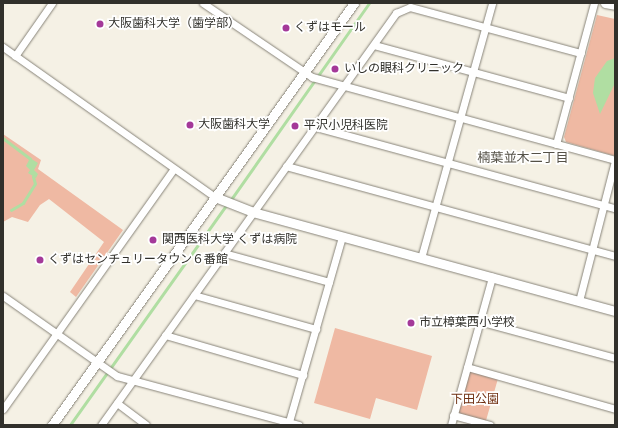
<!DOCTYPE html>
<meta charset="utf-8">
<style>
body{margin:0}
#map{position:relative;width:618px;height:428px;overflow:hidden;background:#f5f1e5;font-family:Arial,"Noto Sans JP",sans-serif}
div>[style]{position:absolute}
.green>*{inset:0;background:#efb9a3;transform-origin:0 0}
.water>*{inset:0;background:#b0dea2}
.stream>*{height:2.5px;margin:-1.25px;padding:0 1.25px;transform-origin:1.25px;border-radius:1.25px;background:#b0dea2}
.roads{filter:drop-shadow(0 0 1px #888479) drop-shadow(0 0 1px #888479)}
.minor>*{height:7px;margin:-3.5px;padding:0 3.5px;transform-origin:3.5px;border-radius:3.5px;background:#fff}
.tertiary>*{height:9px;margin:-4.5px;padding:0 4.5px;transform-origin:4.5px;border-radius:4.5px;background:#fff}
.dots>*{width:11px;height:11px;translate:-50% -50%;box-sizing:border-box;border:2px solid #fff;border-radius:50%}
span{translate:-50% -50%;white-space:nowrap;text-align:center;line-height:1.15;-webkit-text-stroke:3.5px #fff;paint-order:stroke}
.poi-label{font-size:12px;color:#31302b}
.left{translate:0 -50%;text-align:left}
.park-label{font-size:12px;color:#6f2f11}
.neighbourhood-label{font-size:13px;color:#555147}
.frame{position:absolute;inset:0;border:4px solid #31302b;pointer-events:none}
</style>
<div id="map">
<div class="green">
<div style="clip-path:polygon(597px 15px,615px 19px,615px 156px,566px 142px,564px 137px)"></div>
<div style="clip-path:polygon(3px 134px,41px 160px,38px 169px,123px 230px,76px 297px,70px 292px,104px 242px,49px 199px,40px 205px,28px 222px,12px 217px,3px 222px)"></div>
<div style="clip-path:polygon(335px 328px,432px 356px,417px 410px,376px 398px,370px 419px,314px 403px)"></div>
<div style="left:467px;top:367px;width:33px;height:50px;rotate:16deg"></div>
</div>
<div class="water">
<div style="clip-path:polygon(615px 58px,615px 83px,600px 114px,593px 93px,595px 78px,607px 61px)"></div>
<div style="clip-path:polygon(30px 158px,38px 163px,34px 170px,38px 174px,36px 178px,28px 173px,30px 170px,26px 166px)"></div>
</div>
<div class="stream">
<div style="left:3px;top:138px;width:34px;rotate:37deg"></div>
<div style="left:230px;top:201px;width:242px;rotate:-54.9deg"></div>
<div style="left:11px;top:210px;width:14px;rotate:-30deg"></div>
<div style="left:23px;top:203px;width:22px;rotate:-58deg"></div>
<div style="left:35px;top:184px;width:7px;rotate:-106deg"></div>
<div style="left:70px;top:425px;width:271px;rotate:-54.6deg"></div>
</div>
<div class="roads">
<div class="minor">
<div style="left:203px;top:3px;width:132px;rotate:34.2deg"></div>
<div style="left:312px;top:77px;width:314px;rotate:15.3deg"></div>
<div style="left:374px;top:45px;width:202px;rotate:15.2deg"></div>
<div style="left:3px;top:47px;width:260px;rotate:35.3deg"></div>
<div style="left:15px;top:56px;width:65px;rotate:-55.1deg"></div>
<div style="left:316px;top:127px;width:310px;rotate:15.2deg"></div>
<div style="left:556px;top:144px;width:146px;rotate:-74.9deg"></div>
<div style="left:286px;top:166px;width:341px;rotate:15.3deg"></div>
<div style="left:224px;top:253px;width:109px;rotate:15.4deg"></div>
<div style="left:421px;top:258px;width:265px;rotate:-74.4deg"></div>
<div style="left:194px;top:295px;width:127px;rotate:15.6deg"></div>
<div style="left:3px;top:296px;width:139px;rotate:35.1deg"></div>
<div style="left:117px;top:376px;width:188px;rotate:15.1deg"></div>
<div style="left:579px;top:301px;width:145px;rotate:-75.6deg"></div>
<div style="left:479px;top:321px;width:141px;rotate:15.2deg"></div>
<div style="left:165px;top:335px;width:144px;rotate:16.2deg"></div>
<div style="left:467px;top:367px;width:154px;rotate:15.8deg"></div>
<div style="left:117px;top:403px;width:36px;rotate:37deg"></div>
<div style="left:3px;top:409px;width:293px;rotate:-54.6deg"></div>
<div style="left:453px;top:415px;width:38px;rotate:15deg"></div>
<div style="left:101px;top:425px;width:507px;rotate:-54.4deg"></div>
<div style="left:396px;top:13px;width:15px;rotate:-23deg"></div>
<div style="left:410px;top:7px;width:177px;rotate:15.1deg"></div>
<div style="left:288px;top:425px;width:196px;rotate:-74deg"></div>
<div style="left:451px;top:425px;width:154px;rotate:-74.5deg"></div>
</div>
<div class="tertiary">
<div style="left:605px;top:3px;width:10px;rotate:11deg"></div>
<div style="left:215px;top:197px;width:41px;rotate:21.5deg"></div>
<div style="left:253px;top:212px;width:375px;rotate:15.3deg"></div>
<div style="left:52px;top:425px;width:519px;rotate:-54.41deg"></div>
</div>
</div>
<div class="dots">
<div style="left:100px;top:24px;background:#a43999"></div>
<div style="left:286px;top:28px;background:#a43999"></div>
<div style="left:335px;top:69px;background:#a43999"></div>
<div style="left:190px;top:125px;background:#a43999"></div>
<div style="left:295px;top:126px;background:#a43999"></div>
<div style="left:153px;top:240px;background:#a43999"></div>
<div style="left:40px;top:260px;background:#a43999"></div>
<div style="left:411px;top:323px;background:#a43999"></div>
</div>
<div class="poi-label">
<span class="left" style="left:108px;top:24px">大阪歯科大学（歯学部）</span>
<span class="left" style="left:294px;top:28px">くずはモール</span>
<span class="left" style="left:344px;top:69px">いしの眼科クリニック</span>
<span class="left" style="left:198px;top:125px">大阪歯科大学</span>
<span class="left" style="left:304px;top:126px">平沢小児科医院</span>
<span class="left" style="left:162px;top:240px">関西医科大学 くずは病院</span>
<span class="left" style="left:48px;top:260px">くずはセンチュリータウン６番館</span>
<span class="left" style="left:419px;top:323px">市立樟葉西小学校</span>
</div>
<div class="park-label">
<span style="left:475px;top:400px">下田公園</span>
</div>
<div class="neighbourhood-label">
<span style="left:523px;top:158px">楠葉並木二丁目</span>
</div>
<div class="frame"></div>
</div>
